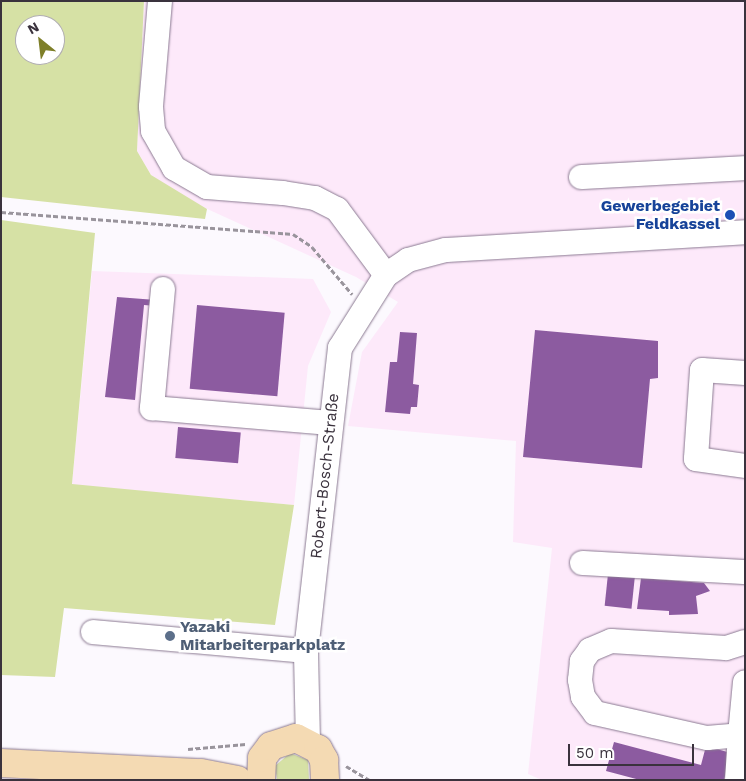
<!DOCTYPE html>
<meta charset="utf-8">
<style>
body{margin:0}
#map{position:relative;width:746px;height:781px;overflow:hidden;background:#fcf9fe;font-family:"Work Sans",sans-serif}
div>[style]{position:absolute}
.industrial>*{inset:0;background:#fde9fa}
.green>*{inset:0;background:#d6e1a5}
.building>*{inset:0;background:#8c5ba0;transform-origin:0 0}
.path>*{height:3px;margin-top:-1.5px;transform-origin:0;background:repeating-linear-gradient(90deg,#99949c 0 5px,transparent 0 7.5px)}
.roads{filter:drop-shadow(0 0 1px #8b7a92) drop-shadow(0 0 1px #8b7a92)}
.minor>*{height:24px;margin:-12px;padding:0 12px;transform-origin:12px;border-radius:12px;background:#fff}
.major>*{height:28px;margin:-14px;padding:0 14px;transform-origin:14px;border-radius:14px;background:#f4dab3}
.dots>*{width:14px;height:14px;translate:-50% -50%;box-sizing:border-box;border:2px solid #fff;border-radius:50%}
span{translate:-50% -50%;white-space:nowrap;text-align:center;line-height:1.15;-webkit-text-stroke:5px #fff;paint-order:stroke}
.transit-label{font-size:16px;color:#164399;font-weight:700}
.right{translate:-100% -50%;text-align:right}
.street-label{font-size:16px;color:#3a323d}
.service-label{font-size:16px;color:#4e5e75;font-weight:700}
.left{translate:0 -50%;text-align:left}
.frame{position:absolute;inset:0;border:2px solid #3a323d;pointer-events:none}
.north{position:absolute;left:15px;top:15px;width:50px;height:50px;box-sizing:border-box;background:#fff;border:1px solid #b0adb1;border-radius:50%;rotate:331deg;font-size:14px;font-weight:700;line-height:20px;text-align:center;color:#3a323d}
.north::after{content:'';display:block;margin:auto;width:18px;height:22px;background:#7e7f29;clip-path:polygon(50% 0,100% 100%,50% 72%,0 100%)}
.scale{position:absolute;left:568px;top:744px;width:126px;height:22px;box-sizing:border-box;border:2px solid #3a323d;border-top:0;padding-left:6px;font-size:15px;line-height:18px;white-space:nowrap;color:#3a323d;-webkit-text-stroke:4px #fff;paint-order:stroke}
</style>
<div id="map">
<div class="industrial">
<div style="clip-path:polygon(144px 1px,745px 1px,745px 780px,542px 780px,528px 774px,552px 548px,513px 542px,516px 441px,348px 426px,362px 352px,398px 302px,356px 277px,181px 197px,151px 175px,137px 151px)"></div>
<div style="clip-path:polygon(92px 271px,313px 279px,331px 312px,308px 366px,294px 505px,72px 485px)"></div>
</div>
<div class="green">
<div style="clip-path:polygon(evenodd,1px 1px,144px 1px,137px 151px,151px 175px,207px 209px,205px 219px,1px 197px,1px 1px,25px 25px,55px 25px,55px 55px,25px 55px,25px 25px)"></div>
<div style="clip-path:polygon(1px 220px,95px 233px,72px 484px,294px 505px,275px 625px,64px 608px,55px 677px,1px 675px)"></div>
<div style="clip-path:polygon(290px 753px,308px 760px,309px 780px,277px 780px,275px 766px)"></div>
</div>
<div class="building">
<div style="clip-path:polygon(117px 297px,156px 300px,156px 306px,144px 305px,135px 400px,105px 397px)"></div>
<div style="left:197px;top:305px;width:88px;height:84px;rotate:5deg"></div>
<div style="clip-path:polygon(535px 330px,658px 341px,658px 378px,650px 379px,642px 468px,523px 457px)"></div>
<div style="clip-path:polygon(400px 332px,417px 333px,413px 384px,419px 385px,417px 407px,411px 407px,410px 414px,385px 412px,390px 362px,397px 362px)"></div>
<div style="left:178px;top:427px;width:63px;height:31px;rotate:5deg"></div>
<div style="left:608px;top:574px;width:27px;height:32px;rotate:6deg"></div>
<div style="clip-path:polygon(641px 578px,704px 583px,710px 591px,696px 596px,698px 614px,669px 615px,669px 611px,637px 609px)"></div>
<div style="clip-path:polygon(614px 742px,701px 765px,706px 746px,731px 753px,724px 780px,640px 780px,606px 771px)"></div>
</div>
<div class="path">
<div style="left:1px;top:212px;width:293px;rotate:4.3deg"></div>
<div style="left:293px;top:234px;width:23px;rotate:34deg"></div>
<div style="left:312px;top:247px;width:62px;rotate:49.6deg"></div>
<div style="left:188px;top:749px;width:58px;rotate:-4.9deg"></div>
<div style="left:346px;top:766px;width:27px;rotate:31deg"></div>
</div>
<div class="roads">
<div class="minor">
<div style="left:160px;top:1px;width:106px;rotate:94.9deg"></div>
<div style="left:151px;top:107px;width:24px;rotate:85deg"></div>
<div style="left:153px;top:131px;width:43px;rotate:60.4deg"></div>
<div style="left:174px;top:168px;width:38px;rotate:30deg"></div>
<div style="left:207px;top:187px;width:76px;rotate:4.5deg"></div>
<div style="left:283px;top:193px;width:32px;rotate:9deg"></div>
<div style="left:315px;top:198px;width:25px;rotate:27deg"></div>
<div style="left:337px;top:209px;width:82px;rotate:53.4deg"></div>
<div style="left:581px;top:177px;width:164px;rotate:-3.1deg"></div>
<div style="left:163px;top:289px;width:120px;rotate:95.3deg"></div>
<div style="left:152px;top:408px;width:179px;rotate:4.8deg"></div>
<div style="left:745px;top:373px;width:43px;rotate:-176deg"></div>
<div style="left:702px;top:370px;width:89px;rotate:93.9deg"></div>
<div style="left:696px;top:459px;width:49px;rotate:8.1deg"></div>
<div style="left:582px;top:563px;width:163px;rotate:3.2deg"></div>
<div style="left:93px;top:632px;width:214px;rotate:5.1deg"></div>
<div style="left:745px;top:642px;width:20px;rotate:162deg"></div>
<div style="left:726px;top:648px;width:115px;rotate:-176.5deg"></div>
<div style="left:611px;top:641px;width:23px;rotate:157deg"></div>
<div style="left:590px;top:650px;width:14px;rotate:126deg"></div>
<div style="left:582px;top:661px;width:19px;rotate:96deg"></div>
<div style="left:580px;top:680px;width:17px;rotate:80deg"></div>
<div style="left:583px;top:697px;width:20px;rotate:53deg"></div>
<div style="left:595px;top:713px;width:115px;rotate:12.6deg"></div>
<div style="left:707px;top:738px;width:33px;rotate:-5deg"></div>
<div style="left:740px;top:735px;width:53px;rotate:-84.6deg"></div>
<div style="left:308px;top:742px;width:91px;rotate:-91.3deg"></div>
<div style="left:306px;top:651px;width:305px;rotate:-83.6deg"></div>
<div style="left:340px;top:348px;width:86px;rotate:-57.8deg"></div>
<div style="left:386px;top:275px;width:27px;rotate:-34deg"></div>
<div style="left:408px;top:260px;width:39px;rotate:-15deg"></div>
<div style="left:446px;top:250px;width:300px;rotate:-3.4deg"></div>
<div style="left:737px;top:780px;width:45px;rotate:-86.2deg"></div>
</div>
<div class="major">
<div style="left:1px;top:763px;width:200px;rotate:2.9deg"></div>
<div style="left:201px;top:773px;width:37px;rotate:11deg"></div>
<div style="left:261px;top:780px;width:22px;rotate:-87deg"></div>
<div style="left:262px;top:758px;width:15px;rotate:-53deg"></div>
<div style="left:271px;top:746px;width:26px;rotate:-18deg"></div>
<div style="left:296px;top:738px;width:25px;rotate:27deg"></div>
<div style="left:318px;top:749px;width:13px;rotate:61deg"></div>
<div style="left:324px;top:760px;width:20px;rotate:87deg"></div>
</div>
</div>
<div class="dots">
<div style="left:730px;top:215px;background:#1a4fb4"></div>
<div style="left:170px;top:636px;background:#5c6f8a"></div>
</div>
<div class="transit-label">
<span class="right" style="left:720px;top:215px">Gewerbegebiet<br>Feldkassel</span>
</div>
<div class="street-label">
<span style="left:325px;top:476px;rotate:-84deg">Robert-Bosch-Straße</span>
</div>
<div class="service-label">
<span class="left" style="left:180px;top:636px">Yazaki<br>Mitarbeiterparkplatz</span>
</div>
<div class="frame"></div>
<div class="north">N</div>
<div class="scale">50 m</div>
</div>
